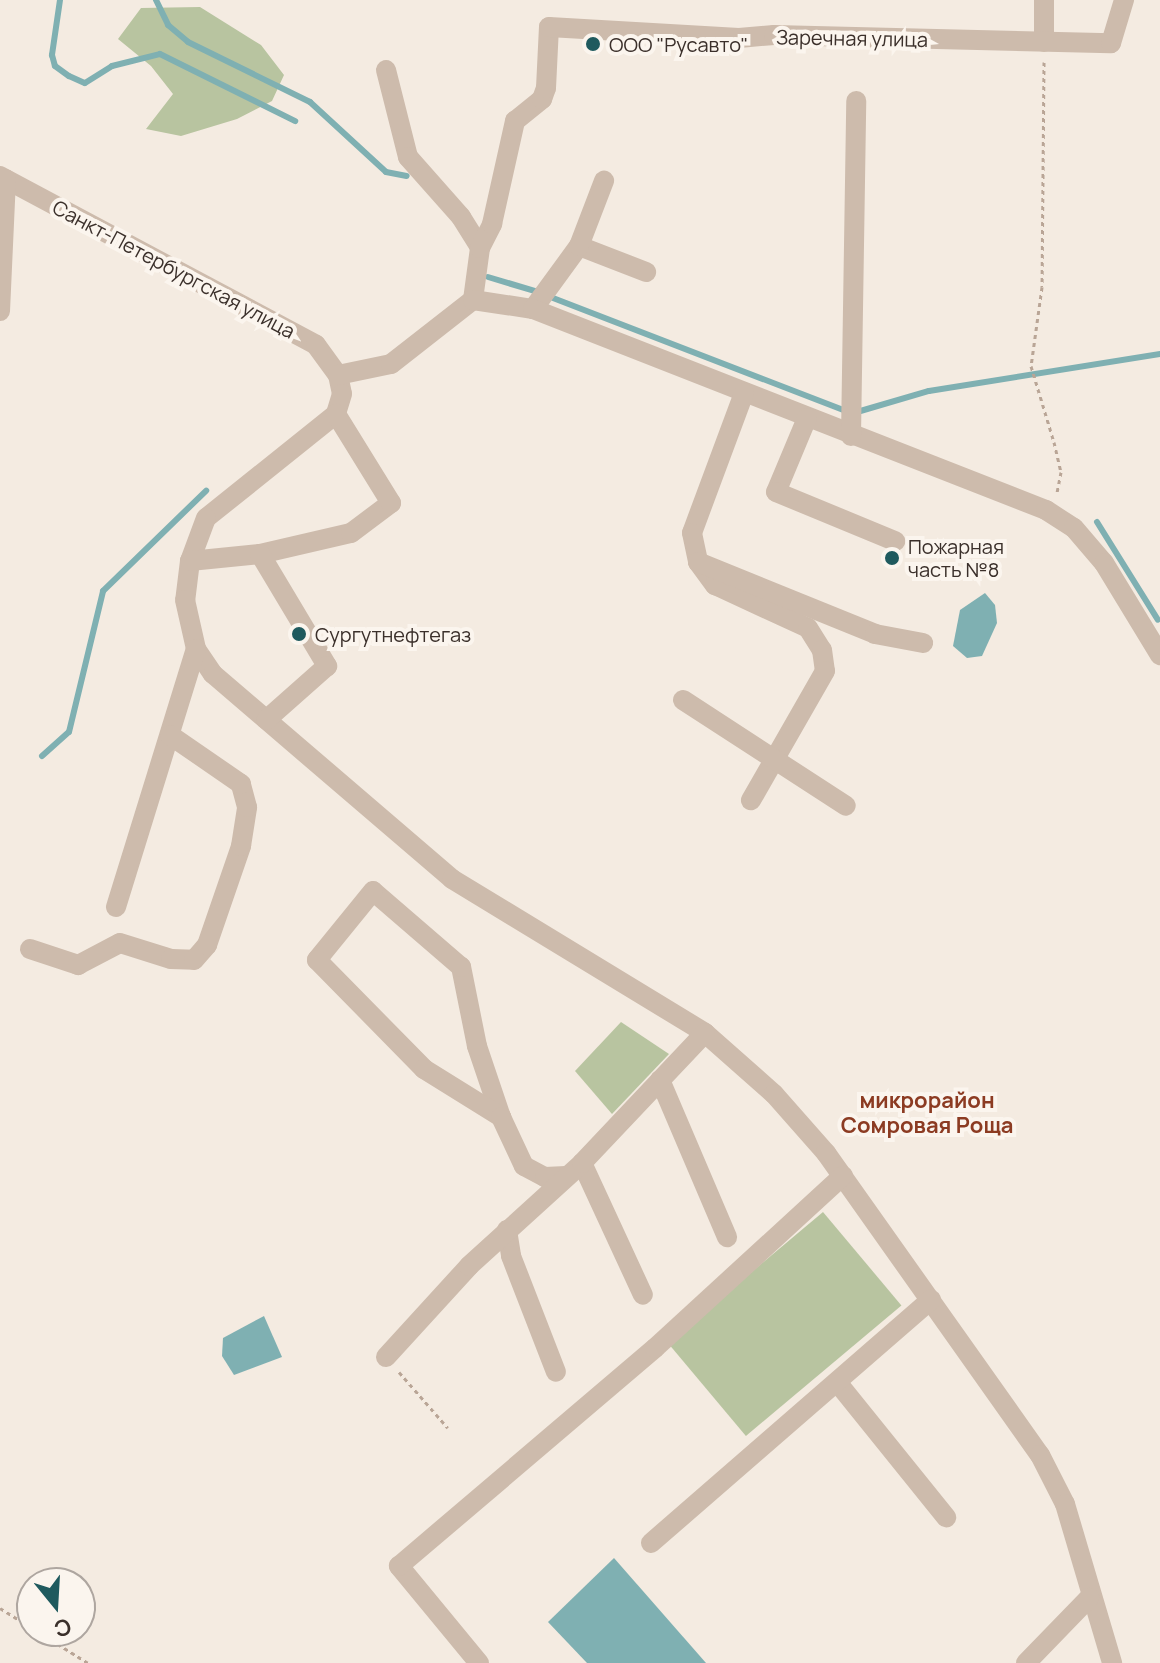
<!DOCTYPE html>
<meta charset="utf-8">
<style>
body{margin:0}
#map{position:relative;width:1160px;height:1663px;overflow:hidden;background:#f4ebe1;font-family:Manrope,sans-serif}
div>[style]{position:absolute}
.green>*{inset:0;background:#b8c4a0;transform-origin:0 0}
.water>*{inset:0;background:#7fb0b2}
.stream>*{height:6px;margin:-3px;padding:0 3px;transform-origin:3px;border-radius:3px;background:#7fb0b2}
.path>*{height:3px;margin-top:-1.5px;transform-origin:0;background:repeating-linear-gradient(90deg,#b9a596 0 4px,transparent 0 8px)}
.minor>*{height:20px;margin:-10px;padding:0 10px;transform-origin:10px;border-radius:10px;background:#cdbbac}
.dots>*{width:22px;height:22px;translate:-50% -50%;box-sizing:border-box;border:4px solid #fbf5ee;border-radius:50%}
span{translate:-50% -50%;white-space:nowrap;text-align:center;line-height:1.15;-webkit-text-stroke:8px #fbf5ee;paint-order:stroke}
.street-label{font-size:20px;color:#3b302b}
.poi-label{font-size:20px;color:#3b302b}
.left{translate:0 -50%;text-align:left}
.neighbourhood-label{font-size:22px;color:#8c3b22;font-weight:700}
.north{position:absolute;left:16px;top:1567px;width:80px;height:80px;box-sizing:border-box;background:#fbf5ee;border:2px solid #aea6a0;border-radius:50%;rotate:162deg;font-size:22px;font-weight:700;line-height:32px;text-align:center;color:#3b302b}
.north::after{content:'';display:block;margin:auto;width:28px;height:36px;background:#1f5a5e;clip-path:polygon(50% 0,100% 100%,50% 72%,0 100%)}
</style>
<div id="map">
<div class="green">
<div style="clip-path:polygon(200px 7px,261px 45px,284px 75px,272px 101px,237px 119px,181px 136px,146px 129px,173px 94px,151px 66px,118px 39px,141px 8px)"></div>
<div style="clip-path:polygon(621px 1022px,669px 1054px,612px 1114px,575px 1071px)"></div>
<div style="left:823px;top:1212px;width:122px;height:203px;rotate:50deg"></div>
</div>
<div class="water">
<div style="clip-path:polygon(985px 593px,995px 605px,997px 623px,982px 656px,967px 658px,953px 646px,960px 610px)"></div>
<div style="clip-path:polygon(264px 1316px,282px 1357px,234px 1375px,222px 1356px,223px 1338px)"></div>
<div style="clip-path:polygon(614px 1558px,706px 1663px,587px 1663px,548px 1622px)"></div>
</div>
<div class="stream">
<div style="left:60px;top:0;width:56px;rotate:98.3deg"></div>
<div style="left:52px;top:55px;width:11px;rotate:75deg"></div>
<div style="left:55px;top:66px;width:17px;rotate:36deg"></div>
<div style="left:69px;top:76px;width:17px;rotate:24deg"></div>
<div style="left:85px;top:83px;width:32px;rotate:-32deg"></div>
<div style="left:112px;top:66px;width:49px;rotate:-14deg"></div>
<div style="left:160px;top:54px;width:151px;rotate:26.4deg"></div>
<div style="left:156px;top:0;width:28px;rotate:64deg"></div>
<div style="left:168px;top:25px;width:26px;rotate:40deg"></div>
<div style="left:188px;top:42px;width:136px;rotate:26.2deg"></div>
<div style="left:310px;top:102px;width:103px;rotate:42.6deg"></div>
<div style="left:386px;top:172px;width:21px;rotate:11deg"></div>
<div style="left:488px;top:277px;width:52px;rotate:16.7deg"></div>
<div style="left:553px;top:298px;width:314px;rotate:21.1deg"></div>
<div style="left:857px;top:412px;width:75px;rotate:-16.3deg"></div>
<div style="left:929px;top:391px;width:234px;rotate:-9.1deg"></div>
<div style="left:1097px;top:522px;width:115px;rotate:58.1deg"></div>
<div style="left:42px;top:756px;width:36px;rotate:-42deg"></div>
<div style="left:69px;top:732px;width:145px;rotate:-76.4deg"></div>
<div style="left:103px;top:591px;width:144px;rotate:-44.2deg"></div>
</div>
<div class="path">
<div style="left:1044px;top:62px;width:225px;rotate:90.5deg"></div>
<div style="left:1042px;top:287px;width:80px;rotate:97.9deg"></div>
<div style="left:1031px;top:366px;width:79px;rotate:73.2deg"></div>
<div style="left:1054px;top:442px;width:31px;rotate:77deg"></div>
<div style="left:1061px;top:472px;width:21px;rotate:101deg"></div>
<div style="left:399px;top:1372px;width:74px;rotate:48.8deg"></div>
<div style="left:0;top:1608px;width:38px;rotate:32deg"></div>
<div style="left:37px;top:1631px;width:60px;rotate:32.1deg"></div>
</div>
<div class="minor">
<div style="left:1044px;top:42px;width:42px;rotate:-90deg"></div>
<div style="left:386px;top:70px;width:90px;rotate:75.8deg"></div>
<div style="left:408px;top:157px;width:80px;rotate:48.5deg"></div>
<div style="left:461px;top:217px;width:36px;rotate:58deg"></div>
<div style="left:480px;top:248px;width:52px;rotate:97.7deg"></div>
<div style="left:0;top:176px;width:358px;rotate:28.1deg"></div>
<div style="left:316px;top:345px;width:37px;rotate:54deg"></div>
<div style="left:338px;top:375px;width:19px;rotate:78deg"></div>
<div style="left:342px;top:394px;width:21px;rotate:107deg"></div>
<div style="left:336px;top:414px;width:166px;rotate:141.3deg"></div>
<div style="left:206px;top:518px;width:46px;rotate:110.4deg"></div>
<div style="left:190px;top:561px;width:39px;rotate:97deg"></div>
<div style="left:185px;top:600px;width:50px;rotate:77.3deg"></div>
<div style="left:196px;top:649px;width:30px;rotate:56deg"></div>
<div style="left:213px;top:674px;width:315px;rotate:40.6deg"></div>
<div style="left:452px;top:879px;width:296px;rotate:31.3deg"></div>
<div style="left:705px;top:1033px;width:92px;rotate:41.5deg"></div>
<div style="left:774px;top:1094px;width:79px;rotate:48.6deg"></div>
<div style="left:826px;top:1153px;width:370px;rotate:54.7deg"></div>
<div style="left:1040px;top:1455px;width:55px;rotate:63deg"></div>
<div style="left:1065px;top:1504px;width:166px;rotate:73.5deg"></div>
<div style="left:579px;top:246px;width:72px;rotate:21.2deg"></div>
<div style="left:480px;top:248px;width:27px;rotate:-63deg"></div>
<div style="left:492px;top:224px;width:106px;rotate:-77.4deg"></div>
<div style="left:515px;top:121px;width:35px;rotate:-39deg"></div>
<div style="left:542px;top:99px;width:12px;rotate:-70deg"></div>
<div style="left:546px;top:88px;width:61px;rotate:-87.2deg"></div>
<div style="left:549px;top:27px;width:190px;rotate:3.3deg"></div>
<div style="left:739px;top:38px;width:35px;rotate:-5deg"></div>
<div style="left:774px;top:35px;width:337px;rotate:1.4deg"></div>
<div style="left:1111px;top:43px;width:45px;rotate:-73.2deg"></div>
<div style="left:533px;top:309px;width:78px;rotate:-53.9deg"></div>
<div style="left:579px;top:246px;width:70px;rotate:-69deg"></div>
<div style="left:0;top:311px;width:132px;rotate:-87.4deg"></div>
<div style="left:338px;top:375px;width:54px;rotate:-11.7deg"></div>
<div style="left:391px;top:364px;width:104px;rotate:-38deg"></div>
<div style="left:473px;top:300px;width:61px;rotate:8.5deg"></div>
<div style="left:533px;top:309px;width:551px;rotate:21.4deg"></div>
<div style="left:1046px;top:510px;width:33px;rotate:33deg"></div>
<div style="left:1074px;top:528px;width:46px;rotate:49.4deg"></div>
<div style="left:1104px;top:563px;width:108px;rotate:58.7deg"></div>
<div style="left:744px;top:393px;width:149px;rotate:110.4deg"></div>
<div style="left:692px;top:533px;width:30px;rotate:78deg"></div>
<div style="left:698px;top:562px;width:29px;rotate:54deg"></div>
<div style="left:715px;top:585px;width:102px;rotate:24.8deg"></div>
<div style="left:808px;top:628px;width:26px;rotate:58deg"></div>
<div style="left:822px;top:650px;width:21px;rotate:82deg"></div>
<div style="left:825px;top:671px;width:149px;rotate:119.8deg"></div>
<div style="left:807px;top:418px;width:80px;rotate:112.7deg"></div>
<div style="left:776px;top:492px;width:129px;rotate:22.4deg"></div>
<div style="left:851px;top:436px;width:335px;rotate:-89.1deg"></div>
<div style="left:260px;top:554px;width:93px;rotate:-13deg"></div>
<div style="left:351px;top:533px;width:50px;rotate:-36.9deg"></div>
<div style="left:391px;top:503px;width:105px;rotate:-121.7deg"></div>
<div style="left:190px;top:561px;width:70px;rotate:-5.7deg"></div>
<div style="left:260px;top:554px;width:131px;rotate:59.1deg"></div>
<div style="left:327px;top:666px;width:81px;rotate:138.5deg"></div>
<div style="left:698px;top:562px;width:191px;rotate:22.1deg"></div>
<div style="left:875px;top:634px;width:49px;rotate:10.6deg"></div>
<div style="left:683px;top:700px;width:194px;rotate:33deg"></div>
<div style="left:116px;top:907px;width:270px;rotate:-72.8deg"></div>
<div style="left:30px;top:949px;width:51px;rotate:18.4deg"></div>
<div style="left:78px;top:965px;width:47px;rotate:-27.6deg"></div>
<div style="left:120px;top:943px;width:53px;rotate:17.4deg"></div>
<div style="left:171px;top:959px;width:23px;rotate:2deg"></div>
<div style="left:194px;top:960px;width:20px;rotate:-49deg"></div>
<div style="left:207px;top:945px;width:105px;rotate:-71deg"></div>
<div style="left:241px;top:846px;width:39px;rotate:-81deg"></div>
<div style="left:247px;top:807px;width:24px;rotate:-105deg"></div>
<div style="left:241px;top:784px;width:86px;rotate:-145.4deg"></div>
<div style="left:660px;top:1080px;width:171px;rotate:66.9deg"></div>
<div style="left:501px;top:1117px;width:75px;rotate:-108.7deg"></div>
<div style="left:477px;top:1046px;width:81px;rotate:-101.4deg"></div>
<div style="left:461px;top:967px;width:116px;rotate:-139.2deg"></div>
<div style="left:373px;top:891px;width:89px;rotate:129.1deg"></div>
<div style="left:317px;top:960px;width:153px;rotate:45.5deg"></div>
<div style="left:424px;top:1069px;width:91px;rotate:31.9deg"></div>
<div style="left:501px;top:1117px;width:54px;rotate:64.9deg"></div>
<div style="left:524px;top:1166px;width:24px;rotate:28deg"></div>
<div style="left:545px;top:1177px;width:21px;rotate:-3deg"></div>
<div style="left:582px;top:1163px;width:145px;rotate:65.2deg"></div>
<div style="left:507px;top:1230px;width:26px;rotate:81deg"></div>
<div style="left:511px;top:1256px;width:124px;rotate:68.8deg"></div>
<div style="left:386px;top:1357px;width:123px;rotate:-47.6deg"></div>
<div style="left:469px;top:1266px;width:153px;rotate:-42.3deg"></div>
<div style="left:582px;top:1163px;width:179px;rotate:-46.6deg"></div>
<div style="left:837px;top:1382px;width:174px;rotate:51.1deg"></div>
<div style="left:651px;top:1543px;width:371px;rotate:-41deg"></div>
<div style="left:479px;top:1663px;width:126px;rotate:-129.5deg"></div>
<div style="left:399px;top:1566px;width:336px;rotate:-40.4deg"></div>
<div style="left:655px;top:1348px;width:255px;rotate:-42.5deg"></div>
<div style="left:1026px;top:1663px;width:91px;rotate:-45.9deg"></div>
</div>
<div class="dots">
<div style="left:593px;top:44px;background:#1f5a5e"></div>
<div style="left:892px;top:558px;background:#1f5a5e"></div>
<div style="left:299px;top:634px;background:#1f5a5e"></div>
</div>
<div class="street-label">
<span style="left:852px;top:38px;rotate:1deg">Заречная улица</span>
<span style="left:174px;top:269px;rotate:28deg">Санкт-Петербургская улица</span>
</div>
<div class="poi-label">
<span class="left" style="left:609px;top:44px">ООО "Русавто"</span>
<span class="left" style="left:908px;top:558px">Пожарная<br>часть №8</span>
<span class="left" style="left:315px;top:634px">Сургутнефтегаз</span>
</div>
<div class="neighbourhood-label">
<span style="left:927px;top:1113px">микрорайон<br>Сомровая Роща</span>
</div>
<div class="north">С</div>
</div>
